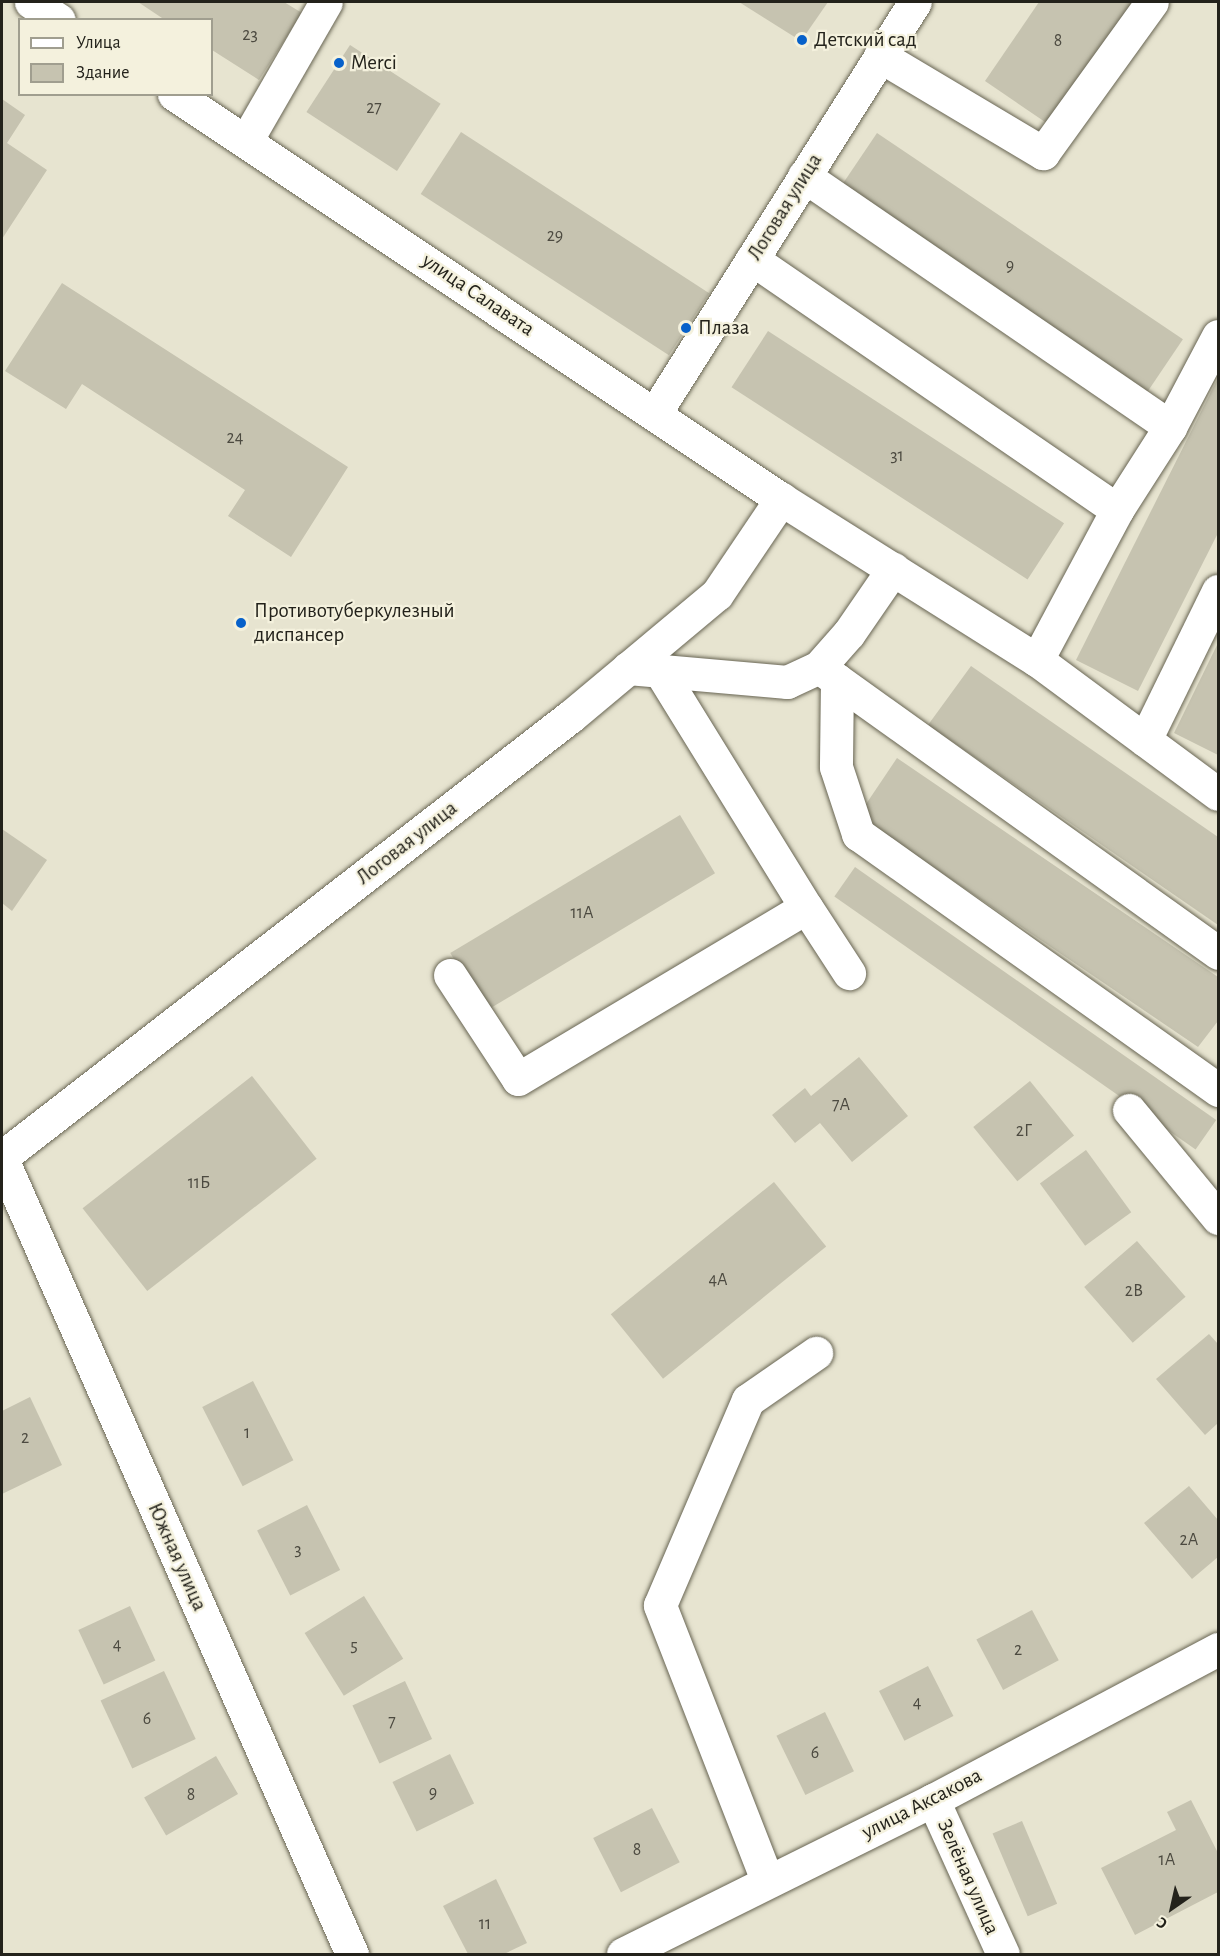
<!DOCTYPE html>
<meta charset="utf-8">
<style>
body{margin:0}
#map{position:relative;width:1220px;height:1956px;overflow:hidden;background:#e7e4d0;font-family:"Alegreya Sans",sans-serif}
div>[style]{position:absolute}
.building>*{inset:0;background:#c6c3b0;transform-origin:0 0}
.roads{filter:drop-shadow(0 0 2px #686553) drop-shadow(0 0 2px #686553)}
.minor>*{height:33px;margin:-16.5px;padding:0 16.5px;transform-origin:16.5px;border-radius:16.5px;background:#fff}
.dots>*{width:16px;height:16px;translate:-50% -50%;box-sizing:border-box;border:3px solid #f4f1dd;border-radius:50%}
span{translate:-50% -50%;white-space:nowrap;text-align:center;line-height:1.15;-webkit-text-stroke:4.5px #f4f1dd;paint-order:stroke}
.number-label{font-size:18px;color:#4c4a40}
.number-label span{-webkit-text-stroke-width:0}
.poi-label{font-size:21px;color:#23221b}
.left{translate:0 -50%;text-align:left}
.street-label{font-size:21px;color:#23221b}
.frame{position:absolute;inset:0;border:3px solid #23221b;pointer-events:none}
.legend{position:absolute;left:18px;top:18px;width:195px;height:78px;box-sizing:border-box;background:#f4f1dd;border:2px solid #a09e8f;margin:0;padding:8px 10px;list-style:none;font-size:18px;color:#23221b}
.legend li{display:flex;align-items:center;gap:12px;height:30px}
.legend b{width:30px;border:2px solid #a09e8f}
.north{position:absolute;left:1142px;top:1878px;width:60px;height:60px;-webkit-text-stroke:4px #f4f1dd;paint-order:stroke;rotate:214deg;font-size:16px;font-weight:700;line-height:24px;text-align:center;color:#23221b}
.north::after{content:'';display:block;margin:auto;width:21px;height:27px;background:#23221b;clip-path:polygon(50% 0,100% 100%,50% 72%,0 100%)}
</style>
<div id="map">
<div class="building">
<div style="clip-path:polygon(138px 2px,284px 2px,302px 13px,259px 80px,212px 50px,212px 20px,165px 20px)"></div>
<div style="clip-path:polygon(739px 2px,828px 2px,801px 41px)"></div>
<div style="clip-path:polygon(1039px 2px,1132px 2px,1048px 124px,985px 81px)"></div>
<div style="left:350px;top:45px;width:108px;height:80px;rotate:33deg"></div>
<div style="clip-path:polygon(2px 99px,25px 115px,7px 143px,47px 170px,2px 239px)"></div>
<div style="left:461px;top:132px;width:296px;height:74px;rotate:33deg"></div>
<div style="left:877px;top:133px;width:369px;height:73px;rotate:34deg"></div>
<div style="clip-path:polygon(62px 283px,348px 467px,291px 557px,228px 516px,245px 490px,82px 384px,66px 409px,5px 371px)"></div>
<div style="left:768px;top:331px;width:353px;height:67px;rotate:33deg"></div>
<div style="clip-path:polygon(1218px 378px,1218px 533px,1138px 691px,1076px 660px)"></div>
<div style="clip-path:polygon(1218px 643px,1218px 755px,1174px 733px)"></div>
<div style="clip-path:polygon(971px 666px,1218px 837px,1218px 925px,928px 725px)"></div>
<div style="clip-path:polygon(897px 758px,1218px 977px,1218px 1021px,1198px 1047px,858px 816px)"></div>
<div style="left:680px;top:815px;width:68px;height:268px;rotate:59deg"></div>
<div style="clip-path:polygon(2px 829px,47px 860px,12px 911px,2px 903px)"></div>
<div style="left:855px;top:867px;width:441px;height:36px;rotate:35deg"></div>
<div style="clip-path:polygon(859px 1057px,908px 1116px,852px 1162px,820px 1123px,795px 1143px,772px 1115px,805px 1088px,811px 1096px)"></div>
<div style="left:252px;top:1076px;width:105px;height:215px;rotate:52deg"></div>
<div style="left:1030px;top:1081px;width:70px;height:73px;rotate:51deg"></div>
<div style="left:1086px;top:1150px;width:77px;height:57px;rotate:54deg"></div>
<div style="left:774px;top:1182px;width:83px;height:210px;rotate:51deg"></div>
<div style="left:1137px;top:1241px;width:74px;height:70px;rotate:49deg"></div>
<div style="clip-path:polygon(1209px 1334px,1218px 1344px,1218px 1423px,1205px 1435px,1156px 1379px)"></div>
<div style="left:253px;top:1381px;width:89px;height:57px;rotate:63deg"></div>
<div style="clip-path:polygon(30px 1397px,62px 1465px,2px 1494px,2px 1411px)"></div>
<div style="clip-path:polygon(1189px 1486px,1218px 1520px,1218px 1557px,1192px 1579px,1144px 1523px)"></div>
<div style="left:307px;top:1505px;width:73px;height:56px;rotate:63deg"></div>
<div style="left:364px;top:1596px;width:74px;height:70px;rotate:58deg"></div>
<div style="left:130px;top:1606px;width:60px;height:57px;rotate:65deg"></div>
<div style="left:1032px;top:1610px;width:57px;height:63px;rotate:62deg"></div>
<div style="left:928px;top:1666px;width:56px;height:55px;rotate:63deg"></div>
<div style="left:164px;top:1671px;width:75px;height:70px;rotate:65deg"></div>
<div style="left:405px;top:1681px;width:64px;height:58px;rotate:65deg"></div>
<div style="left:825px;top:1712px;width:66px;height:54px;rotate:64deg"></div>
<div style="left:450px;top:1754px;width:55px;height:64px;rotate:64deg"></div>
<div style="left:216px;top:1756px;width:44px;height:83px;rotate:60deg"></div>
<div style="clip-path:polygon(1191px 1800px,1218px 1853px,1218px 1892px,1135px 1935px,1101px 1868px,1176px 1830px,1167px 1812px)"></div>
<div style="left:652px;top:1808px;width:61px;height:66px;rotate:63deg"></div>
<div style="left:1022px;top:1821px;width:90px;height:32px;rotate:67deg"></div>
<div style="clip-path:polygon(496px 1879px,527px 1943px,504px 1954px,468px 1954px,443px 1906px)"></div>
</div>
<div class="roads">
<div class="minor">
<div style="left:31px;top:2px;width:33px;rotate:33deg"></div>
<div style="left:880px;top:56px;width:190px;rotate:30.8deg"></div>
<div style="left:1043px;top:153px;width:186px;rotate:-54.2deg"></div>
<div style="left:174px;top:94px;width:730px;rotate:33.71deg"></div>
<div style="left:781px;top:499px;width:302px;rotate:32.2deg"></div>
<div style="left:1037px;top:660px;width:225px;rotate:36.5deg"></div>
<div style="left:246px;top:141px;width:160px;rotate:-60.1deg"></div>
<div style="left:804px;top:176px;width:444px;rotate:34.4deg"></div>
<div style="left:1170px;top:427px;width:98px;rotate:122.6deg"></div>
<div style="left:752px;top:259px;width:443px;rotate:34.5deg"></div>
<div style="left:1117px;top:510px;width:170px;rotate:118.1deg"></div>
<div style="left:655px;top:413px;width:486px;rotate:-57.7deg"></div>
<div style="left:1170px;top:427px;width:103px;rotate:-62.2deg"></div>
<div style="left:628px;top:668px;width:160px;rotate:5deg"></div>
<div style="left:787px;top:682px;width:35px;rotate:-25deg"></div>
<div style="left:819px;top:667px;width:45px;rotate:-48.6deg"></div>
<div style="left:849px;top:633px;width:78px;rotate:-55.5deg"></div>
<div style="left:823px;top:670px;width:486px;rotate:35.6deg"></div>
<div style="left:660px;top:671px;width:278px;rotate:58.3deg"></div>
<div style="left:837px;top:680px;width:87px;rotate:90.7deg"></div>
<div style="left:836px;top:767px;width:71px;rotate:71.8deg"></div>
<div style="left:858px;top:834px;width:442px;rotate:35.4deg"></div>
<div style="left:1145px;top:740px;width:166px;rotate:-63.9deg"></div>
<div style="left:450px;top:975px;width:124px;rotate:56.8deg"></div>
<div style="left:518px;top:1079px;width:335px;rotate:-30.8deg"></div>
<div style="left:806px;top:907px;width:79px;rotate:56.9deg"></div>
<div style="left:1129px;top:1110px;width:140px;rotate:50.5deg"></div>
<div style="left:2px;top:1157px;width:720px;rotate:-37.78deg"></div>
<div style="left:571px;top:716px;width:190px;rotate:-39.9deg"></div>
<div style="left:717px;top:594px;width:115px;rotate:-56deg"></div>
<div style="left:2px;top:1159px;width:869px;rotate:66.24deg"></div>
<div style="left:933px;top:1800px;width:169px;rotate:65.6deg"></div>
<div style="left:767px;top:1880px;width:295px;rotate:-111.3deg"></div>
<div style="left:660px;top:1605px;width:223px;rotate:-66.8deg"></div>
<div style="left:748px;top:1400px;width:83px;rotate:-34.7deg"></div>
<div style="left:623px;top:1954px;width:346px;rotate:-26.4deg"></div>
<div style="left:933px;top:1800px;width:323px;rotate:-27.9deg"></div>
</div>
</div>
<div class="dots">
<div style="left:802px;top:40px;background:#0761ca"></div>
<div style="left:339px;top:63px;background:#0761ca"></div>
<div style="left:686px;top:328px;background:#0761ca"></div>
<div style="left:241px;top:623px;background:#0761ca"></div>
</div>
<div class="number-label">
<span style="left:250px;top:35px">23</span>
<span style="left:1058px;top:41px">8</span>
<span style="left:374px;top:108px">27</span>
<span style="left:555px;top:236px">29</span>
<span style="left:1010px;top:266px">9</span>
<span style="left:235px;top:438px">24</span>
<span style="left:897px;top:456px">31</span>
<span style="left:582px;top:913px">11А</span>
<span style="left:841px;top:1105px">7А</span>
<span style="left:1024px;top:1131px">2Г</span>
<span style="left:199px;top:1183px">11Б</span>
<span style="left:718px;top:1280px">4А</span>
<span style="left:1134px;top:1291px">2В</span>
<span style="left:247px;top:1433px">1</span>
<span style="left:25px;top:1438px">2</span>
<span style="left:1189px;top:1540px">2А</span>
<span style="left:298px;top:1550px">3</span>
<span style="left:117px;top:1645px">4</span>
<span style="left:354px;top:1646px">5</span>
<span style="left:1018px;top:1650px">2</span>
<span style="left:917px;top:1703px">4</span>
<span style="left:147px;top:1719px">6</span>
<span style="left:392px;top:1722px">7</span>
<span style="left:815px;top:1753px">6</span>
<span style="left:433px;top:1793px">9</span>
<span style="left:191px;top:1795px">8</span>
<span style="left:637px;top:1850px">8</span>
<span style="left:1167px;top:1860px">1А</span>
<span style="left:485px;top:1924px">11</span>
</div>
<div class="poi-label">
<span class="left" style="left:814px;top:40px">Детский сад</span>
<span class="left" style="left:351px;top:63px">Merci</span>
<span class="left" style="left:698px;top:328px">Плаза</span>
<span class="left" style="left:254px;top:623px">Противотуберкулезный<br>диспансер</span>
</div>
<div class="street-label">
<span style="left:785px;top:207px;rotate:-58deg">Логовая улица</span>
<span style="left:478px;top:295px;rotate:34deg">улица Салавата</span>
<span style="left:407px;top:843px;rotate:-38deg">Логовая улица</span>
<span style="left:177px;top:1557px;rotate:66deg">Южная улица</span>
<span style="left:922px;top:1804px;rotate:-27deg">улица Аксакова</span>
<span style="left:968px;top:1877px;rotate:66deg">Зелёная улица</span>
</div>
<div class="frame"></div>
<ul class="legend">
<li><b style="height:8px;background:#fff"></b>Улица</li>
<li><b style="height:16px;background:#c6c3b0"></b>Здание</li>
</ul>
<div class="north">С</div>
</div>
